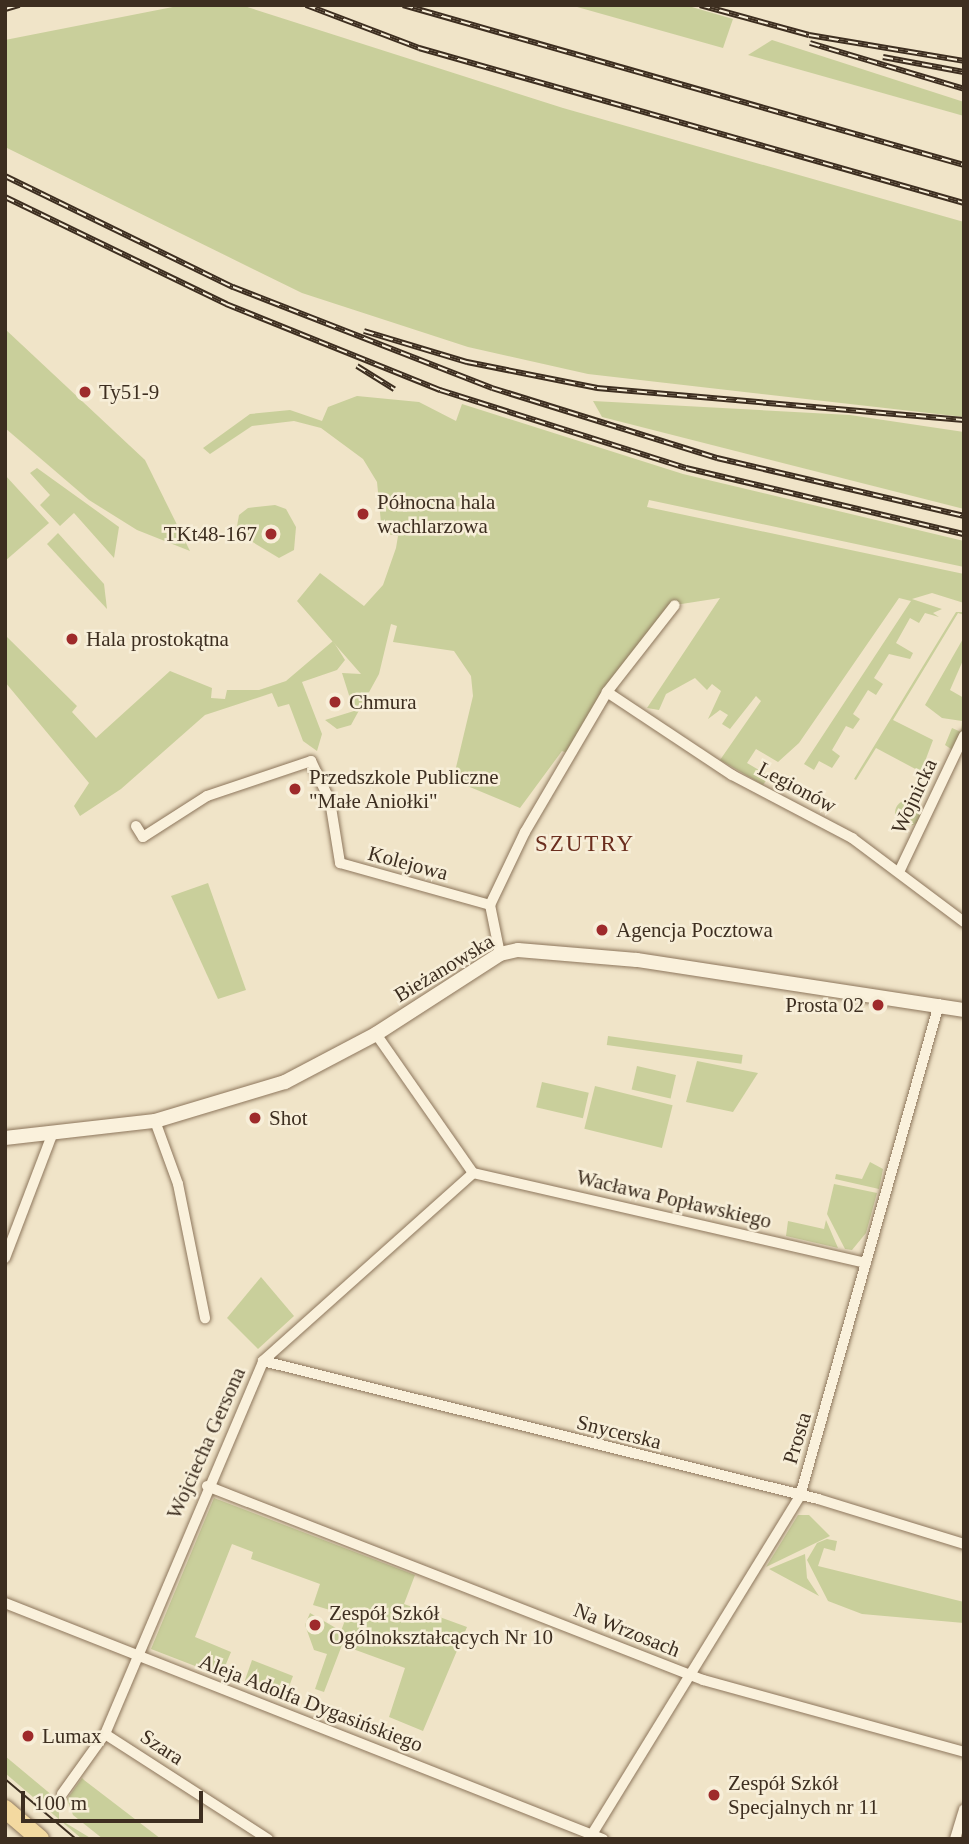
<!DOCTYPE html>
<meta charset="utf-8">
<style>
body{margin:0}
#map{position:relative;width:969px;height:1844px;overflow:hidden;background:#f0e4c8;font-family:Georgia,serif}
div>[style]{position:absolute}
.green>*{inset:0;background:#c9cf9b;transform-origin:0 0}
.round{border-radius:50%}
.roads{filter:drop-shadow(0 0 2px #8d765c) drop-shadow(0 0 2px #8d765c)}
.minor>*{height:10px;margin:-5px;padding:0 5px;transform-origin:5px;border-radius:5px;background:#faf1dc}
.tertiary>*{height:14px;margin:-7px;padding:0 7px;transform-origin:7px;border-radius:7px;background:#faf1dc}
.primary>*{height:18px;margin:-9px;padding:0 9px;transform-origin:9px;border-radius:9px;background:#f3d9a0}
.tram>*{height:2px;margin:-1px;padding:0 1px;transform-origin:1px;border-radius:1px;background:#3d2e20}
.rail>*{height:6px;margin-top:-3px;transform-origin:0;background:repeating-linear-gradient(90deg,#f7eed8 0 10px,#3d2e20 0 20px);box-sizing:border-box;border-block:2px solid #3d2e20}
.dots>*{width:19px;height:19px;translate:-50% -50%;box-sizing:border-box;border:4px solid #f7eed8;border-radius:50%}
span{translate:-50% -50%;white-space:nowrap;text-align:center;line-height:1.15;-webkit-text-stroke:5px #f7eed8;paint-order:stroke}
.poi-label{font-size:21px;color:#3d2e20}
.left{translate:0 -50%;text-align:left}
.right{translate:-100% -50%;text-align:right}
.street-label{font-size:21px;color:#3d2e20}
.neighbourhood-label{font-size:23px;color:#6b2e1e;letter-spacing:2px}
.frame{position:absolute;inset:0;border:7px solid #3d2e20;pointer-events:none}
.scale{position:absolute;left:21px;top:1791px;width:182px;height:32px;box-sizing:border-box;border:4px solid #3d2e20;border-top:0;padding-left:9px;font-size:21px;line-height:24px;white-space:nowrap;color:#3d2e20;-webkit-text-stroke:5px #f7eed8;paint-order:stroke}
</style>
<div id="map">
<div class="green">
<div style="clip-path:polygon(183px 5px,241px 5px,563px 108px,964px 222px,964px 417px,588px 374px,468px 347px,302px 293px,5px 147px,5px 40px)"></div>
<div style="clip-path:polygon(570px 5px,685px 5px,733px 19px,723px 48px)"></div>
<div style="clip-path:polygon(772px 40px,964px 102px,964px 116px,748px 55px)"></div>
<div style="clip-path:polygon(5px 329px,145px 460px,190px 551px,137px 530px,89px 500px,5px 428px)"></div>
<div style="clip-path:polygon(357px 396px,419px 402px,456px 421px,462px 404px,683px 474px,964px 541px,964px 567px,649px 500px,647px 507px,964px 574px,964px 603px,932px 593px,912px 599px,942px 609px,933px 613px,939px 617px,925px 613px,919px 623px,910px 618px,896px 643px,913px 653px,910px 659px,889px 654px,874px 678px,883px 684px,876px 695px,868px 690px,853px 714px,860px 719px,853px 729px,846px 726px,832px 750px,840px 756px,832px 768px,819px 761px,814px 770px,804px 764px,911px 601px,899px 598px,799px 743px,778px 762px,756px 749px,747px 763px,769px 776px,763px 785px,720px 760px,761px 701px,756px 696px,730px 729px,722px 724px,728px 715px,720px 710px,708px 719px,721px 691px,712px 684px,707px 690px,695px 678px,666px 694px,659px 710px,647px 708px,720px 598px,675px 605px,570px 754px,562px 751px,520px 808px,453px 780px,473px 696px,471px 676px,454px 651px,393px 642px,397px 626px,391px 624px,379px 674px,351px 725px,337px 729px,325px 720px,354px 711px,342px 673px,361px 674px,297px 601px,320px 573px,364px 606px,383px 585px,396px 548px,398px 536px,382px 533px,377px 482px,363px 459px,321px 428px,294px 421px,252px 426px,210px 454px,203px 448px,250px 414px,290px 410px,322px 421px,328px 407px)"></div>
<div style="clip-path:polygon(593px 401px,850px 415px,964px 432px,964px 509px,602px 417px)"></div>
<div style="clip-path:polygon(37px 468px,119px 527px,114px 558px,74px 513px,60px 526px,40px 505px,50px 495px,30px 473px)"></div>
<div style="clip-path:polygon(5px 475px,49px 523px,5px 561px)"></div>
<div style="clip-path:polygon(275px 505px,286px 509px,296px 527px,294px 550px,279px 558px,236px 532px,239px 515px,248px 508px)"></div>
<div style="clip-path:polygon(58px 533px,104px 584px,107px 609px,47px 544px)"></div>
<div style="clip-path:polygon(956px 612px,964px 612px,964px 615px,958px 613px,893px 720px,933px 740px,921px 772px,876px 748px,856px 780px,854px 779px)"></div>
<div style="clip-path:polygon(5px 626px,7px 637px,77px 706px,72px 712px,96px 738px,170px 671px,212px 688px,211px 698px,225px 699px,227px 690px,259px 690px,286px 681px,333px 641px,345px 660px,337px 670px,302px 682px,322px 734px,317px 751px,303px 741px,289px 704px,278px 707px,272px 693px,205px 715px,121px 789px,80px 816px,74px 806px,89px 783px,5px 682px)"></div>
<div style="clip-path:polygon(964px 637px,964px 658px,950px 690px,964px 698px,964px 728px,954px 751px,945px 745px,952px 728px,961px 732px,962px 721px,942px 718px,925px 705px)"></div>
<div class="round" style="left:895px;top:800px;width:26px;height:26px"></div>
<div style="clip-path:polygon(208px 883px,246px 990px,218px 999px,171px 896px)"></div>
<div style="left:608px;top:1036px;width:136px;height:9px;rotate:8deg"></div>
<div style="clip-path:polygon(697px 1061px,758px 1073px,733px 1112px,686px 1102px)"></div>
<div style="left:637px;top:1066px;width:40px;height:24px;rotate:13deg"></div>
<div style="left:542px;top:1082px;width:48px;height:26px;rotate:13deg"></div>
<div style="left:595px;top:1086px;width:80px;height:44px;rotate:14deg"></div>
<div style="clip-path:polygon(870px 1162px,883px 1169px,879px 1189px,835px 1179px,836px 1174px,862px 1179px)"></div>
<div style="clip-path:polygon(834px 1184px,877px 1193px,866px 1233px,852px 1250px,845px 1249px,827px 1214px)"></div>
<div style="clip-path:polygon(826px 1220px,838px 1248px,786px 1236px,788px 1221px,824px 1229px)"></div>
<div style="clip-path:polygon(261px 1277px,294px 1316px,258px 1349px,227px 1318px)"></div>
<div style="clip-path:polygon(214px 1498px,415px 1575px,404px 1604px,467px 1627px,423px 1731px,389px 1717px,405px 1668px,342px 1645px,324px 1692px,315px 1689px,327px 1654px,314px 1650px,305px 1625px,310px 1613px,341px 1631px,347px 1615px,313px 1605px,320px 1584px,251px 1559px,253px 1552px,232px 1544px,195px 1637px,231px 1652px,221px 1676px,151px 1649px)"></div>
<div style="clip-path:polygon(798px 1515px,809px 1515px,830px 1536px,766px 1567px)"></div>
<div style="clip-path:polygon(827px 1539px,837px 1541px,835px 1551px,824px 1548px,818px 1566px,964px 1602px,964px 1623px,862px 1614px,828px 1601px,807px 1560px,817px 1543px)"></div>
<div style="clip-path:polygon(805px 1554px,807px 1578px,819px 1596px,769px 1569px)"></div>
<div style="clip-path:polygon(252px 1660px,293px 1676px,284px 1700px,249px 1686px,245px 1680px)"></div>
<div style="clip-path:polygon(5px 1756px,59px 1801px,59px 1819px,92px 1839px,82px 1839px,5px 1773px)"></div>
<div style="clip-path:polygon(82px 1778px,84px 1780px,161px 1839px,103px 1839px,73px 1815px,67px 1799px)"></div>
</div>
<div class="roads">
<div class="minor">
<div style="left:607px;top:692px;width:150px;rotate:33.6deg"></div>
<div style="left:732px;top:775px;width:136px;rotate:27.7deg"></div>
<div style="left:852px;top:838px;width:140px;rotate:36.9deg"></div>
<div style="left:136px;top:826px;width:13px;rotate:58deg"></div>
<div style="left:143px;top:837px;width:76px;rotate:-32.6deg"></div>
<div style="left:207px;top:796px;width:110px;rotate:-18.6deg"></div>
<div style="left:311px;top:761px;width:44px;rotate:64.6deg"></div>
<div style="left:330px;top:801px;width:63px;rotate:80.8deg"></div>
<div style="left:340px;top:863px;width:156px;rotate:15.6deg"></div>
<div style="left:899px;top:872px;width:151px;rotate:-64.5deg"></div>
<div style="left:500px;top:954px;width:50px;rotate:-101.5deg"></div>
<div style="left:490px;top:905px;width:81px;rotate:-64.4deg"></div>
<div style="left:525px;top:832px;width:162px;rotate:-59.6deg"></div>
<div style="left:607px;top:692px;width:110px;rotate:-52deg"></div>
<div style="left:376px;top:1034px;width:169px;rotate:55.1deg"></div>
<div style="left:155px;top:1121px;width:67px;rotate:69.9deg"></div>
<div style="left:178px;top:1184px;width:137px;rotate:78.6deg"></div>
<div style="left:473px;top:1173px;width:403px;rotate:12.9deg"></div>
<div style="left:5px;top:1258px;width:135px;rotate:-69.1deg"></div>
<div style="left:263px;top:1361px;width:572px;rotate:13.96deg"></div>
<div style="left:818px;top:1499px;width:153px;rotate:17.1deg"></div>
<div style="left:207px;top:1486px;width:533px;rotate:21.36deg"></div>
<div style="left:703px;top:1680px;width:271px;rotate:15.4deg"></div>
<div style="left:5px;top:1603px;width:643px;rotate:21.54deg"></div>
<div style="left:105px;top:1734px;width:194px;rotate:32.8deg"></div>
<div style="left:62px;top:1794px;width:74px;rotate:-54.4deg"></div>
<div style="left:105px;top:1734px;width:405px;rotate:-67deg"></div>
<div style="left:263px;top:1361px;width:282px;rotate:-41.8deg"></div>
<div style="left:589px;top:1839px;width:403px;rotate:-58.4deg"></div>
<div style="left:800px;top:1496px;width:511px;rotate:-74.22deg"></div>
<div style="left:955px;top:1839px;width:31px;rotate:-73deg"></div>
</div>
<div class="tertiary">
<div style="left:5px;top:1138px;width:151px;rotate:-6.5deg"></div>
<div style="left:155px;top:1121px;width:136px;rotate:-16.7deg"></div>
<div style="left:285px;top:1082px;width:103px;rotate:-27.8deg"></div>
<div style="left:376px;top:1034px;width:148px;rotate:-32.8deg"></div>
<div style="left:500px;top:954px;width:18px;rotate:-13deg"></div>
<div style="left:518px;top:950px;width:119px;rotate:4.8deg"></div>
<div style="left:637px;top:960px;width:331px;rotate:8.7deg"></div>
</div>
<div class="primary">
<div style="left:5px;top:1809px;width:46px;rotate:40.6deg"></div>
</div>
</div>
<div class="tram">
<div style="left:5px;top:1779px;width:93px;rotate:40.2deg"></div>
</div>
<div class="rail">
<div style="left:306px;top:5px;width:121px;rotate:20.8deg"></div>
<div style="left:419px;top:48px;width:567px;rotate:15.88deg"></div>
<div style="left:403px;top:5px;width:583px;rotate:15.92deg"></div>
<div style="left:700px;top:5px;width:113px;rotate:15.4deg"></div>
<div style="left:809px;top:35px;width:157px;rotate:9.5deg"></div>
<div style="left:5px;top:9px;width:15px;rotate:-16deg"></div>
<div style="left:810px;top:43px;width:161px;rotate:16.6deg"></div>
<div style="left:883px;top:57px;width:82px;rotate:10.5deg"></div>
<div style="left:5px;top:176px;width:254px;rotate:26deg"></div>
<div style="left:233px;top:287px;width:278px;rotate:21.3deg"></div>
<div style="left:492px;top:388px;width:236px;rotate:17.3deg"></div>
<div style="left:717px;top:458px;width:254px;rotate:13.2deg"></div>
<div style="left:5px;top:197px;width:246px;rotate:25.8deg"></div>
<div style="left:226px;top:304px;width:231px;rotate:21.9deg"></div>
<div style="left:440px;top:390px;width:258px;rotate:17.6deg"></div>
<div style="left:686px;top:468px;width:286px;rotate:13.4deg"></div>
<div style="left:364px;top:331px;width:108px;rotate:16.8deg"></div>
<div style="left:467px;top:362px;width:133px;rotate:11.3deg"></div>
<div style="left:597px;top:388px;width:368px;rotate:5deg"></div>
<div style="left:357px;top:366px;width:44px;rotate:31.9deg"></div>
<div style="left:265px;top:529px;width:16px;rotate:43deg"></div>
</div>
<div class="dots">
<div style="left:85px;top:392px;background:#9e2a2b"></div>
<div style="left:363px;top:514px;background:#9e2a2b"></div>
<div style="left:271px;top:534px;background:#9e2a2b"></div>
<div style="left:72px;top:639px;background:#9e2a2b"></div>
<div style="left:335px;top:702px;background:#9e2a2b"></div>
<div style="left:295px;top:789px;background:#9e2a2b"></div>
<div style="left:602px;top:930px;background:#9e2a2b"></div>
<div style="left:878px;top:1005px;background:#9e2a2b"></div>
<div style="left:255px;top:1118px;background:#9e2a2b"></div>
<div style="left:315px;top:1625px;background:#9e2a2b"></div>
<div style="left:28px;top:1736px;background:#9e2a2b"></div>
<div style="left:714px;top:1795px;background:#9e2a2b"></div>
</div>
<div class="poi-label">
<span class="left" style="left:99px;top:392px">Ty51-9</span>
<span class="left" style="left:377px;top:514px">Północna hala<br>wachlarzowa</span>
<span class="right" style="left:257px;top:534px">TKt48-167</span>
<span class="left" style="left:86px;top:639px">Hala prostokątna</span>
<span class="left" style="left:349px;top:702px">Chmura</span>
<span class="left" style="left:309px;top:789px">Przedszkole Publiczne<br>"Małe Aniołki"</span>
<span class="left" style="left:616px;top:930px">Agencja Pocztowa</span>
<span class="right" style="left:864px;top:1005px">Prosta 02</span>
<span class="left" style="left:269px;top:1118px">Shot</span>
<span class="left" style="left:329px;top:1625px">Zespół Szkół<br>Ogólnokształcących Nr 10</span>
<span class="left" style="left:42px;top:1736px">Lumax</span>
<span class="left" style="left:728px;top:1795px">Zespół Szkół<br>Specjalnych nr 11</span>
</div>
<div class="street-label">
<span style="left:797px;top:787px;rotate:28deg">Legionów</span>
<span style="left:914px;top:796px;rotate:-65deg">Wojnicka</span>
<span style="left:408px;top:863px;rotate:15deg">Kolejowa</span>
<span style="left:444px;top:968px;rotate:-31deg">Bieżanowska</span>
<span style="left:674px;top:1199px;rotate:13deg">Wacława Popławskiego</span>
<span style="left:619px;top:1432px;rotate:14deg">Snycerska</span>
<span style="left:797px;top:1438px;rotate:-73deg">Prosta</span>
<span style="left:206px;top:1443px;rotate:-66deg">Wojciecha Gersona</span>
<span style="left:627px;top:1630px;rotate:22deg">Na Wrzosach</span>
<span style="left:311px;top:1703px;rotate:21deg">Aleja Adolfa Dygasińskiego</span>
<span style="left:162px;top:1747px;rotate:33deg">Szara</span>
</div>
<div class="neighbourhood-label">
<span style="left:585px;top:844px">SZUTRY</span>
</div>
<div class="frame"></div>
<div class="scale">100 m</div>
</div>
